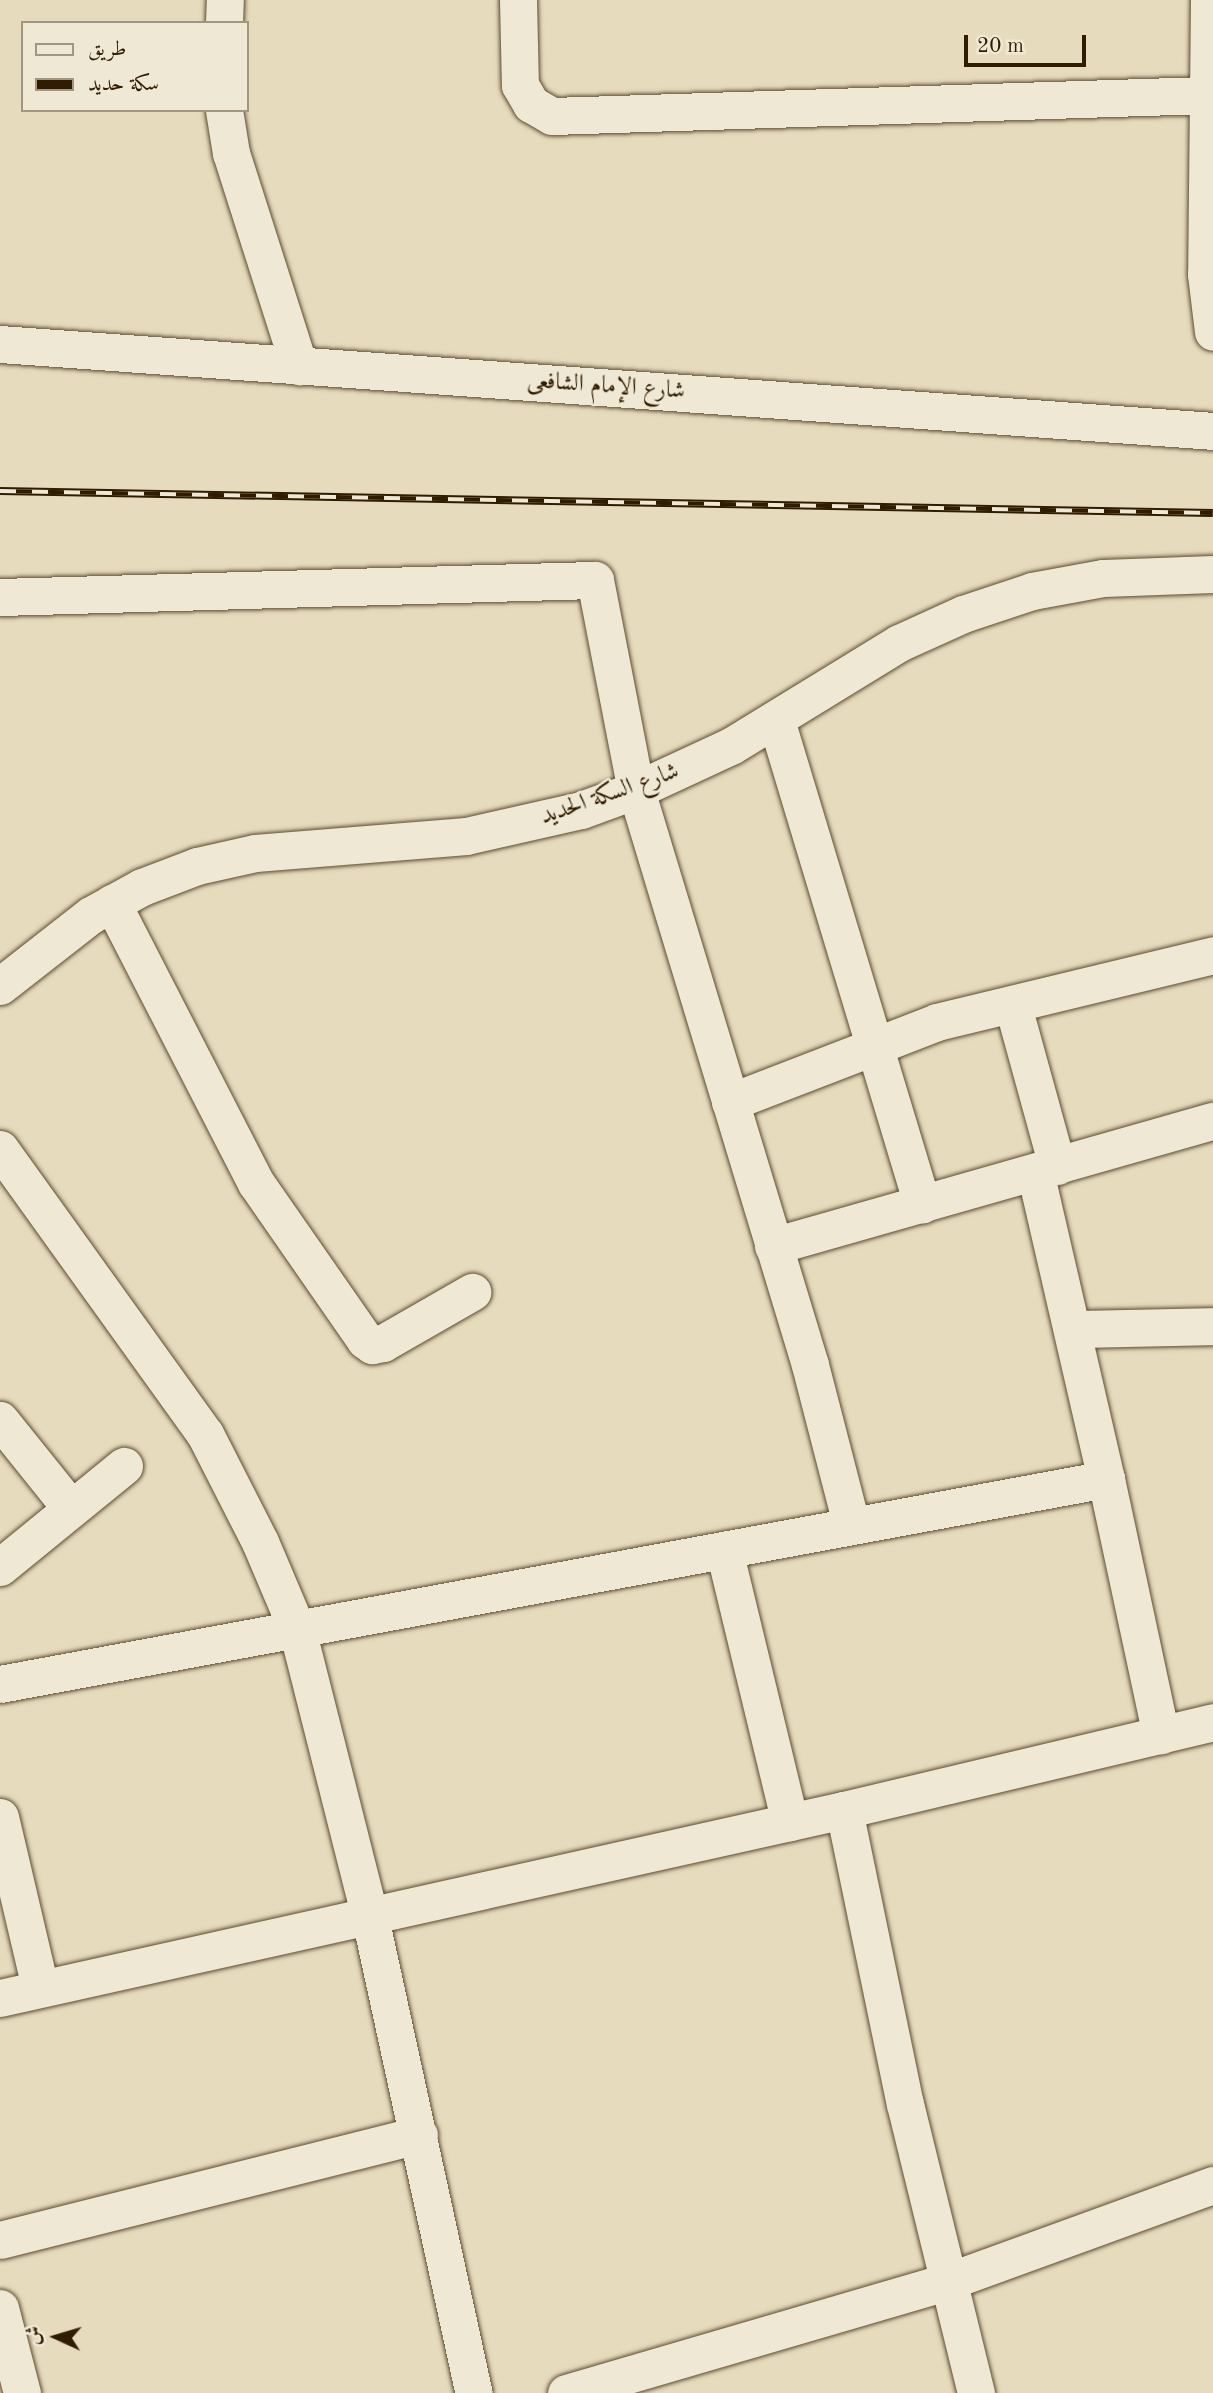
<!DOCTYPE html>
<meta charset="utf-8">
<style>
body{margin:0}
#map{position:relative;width:1213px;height:2393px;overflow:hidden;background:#e6dbbd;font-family:"Old Standard TT",Amiri,serif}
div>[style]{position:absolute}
.roads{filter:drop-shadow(0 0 2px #5e4c2f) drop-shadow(0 0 2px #5e4c2f)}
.minor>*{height:37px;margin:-18.5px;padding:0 18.5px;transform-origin:18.5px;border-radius:18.5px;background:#efe8d4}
.rail>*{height:8px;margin-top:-4px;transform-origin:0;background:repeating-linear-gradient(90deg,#efe8d4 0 16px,#301c00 0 32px);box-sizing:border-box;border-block:2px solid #301c00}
span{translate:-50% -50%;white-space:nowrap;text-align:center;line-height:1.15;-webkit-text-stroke:5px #efe8d4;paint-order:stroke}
.street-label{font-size:24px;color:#301c00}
.legend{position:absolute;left:21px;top:21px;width:228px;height:91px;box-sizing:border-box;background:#efe8d4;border:2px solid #a3967f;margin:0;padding:9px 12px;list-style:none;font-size:21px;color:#301c00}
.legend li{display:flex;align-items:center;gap:14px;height:35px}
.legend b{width:35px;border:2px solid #a3967f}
.north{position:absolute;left:21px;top:2302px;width:70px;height:70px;-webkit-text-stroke:5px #efe8d4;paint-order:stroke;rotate:274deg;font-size:19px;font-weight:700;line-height:28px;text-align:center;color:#301c00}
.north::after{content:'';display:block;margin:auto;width:24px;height:32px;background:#301c00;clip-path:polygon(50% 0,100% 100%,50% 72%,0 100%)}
.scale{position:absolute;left:964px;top:35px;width:122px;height:32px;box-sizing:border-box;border:4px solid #301c00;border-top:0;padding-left:9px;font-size:21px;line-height:24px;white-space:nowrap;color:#301c00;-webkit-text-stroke:5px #efe8d4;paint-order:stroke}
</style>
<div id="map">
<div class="roads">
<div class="minor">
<div style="left:518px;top:0;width:85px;rotate:88.7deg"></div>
<div style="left:520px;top:85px;width:22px;rotate:60deg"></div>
<div style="left:531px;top:104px;width:24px;rotate:30deg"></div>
<div style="left:552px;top:116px;width:653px;rotate:-1.84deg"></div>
<div style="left:1209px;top:0;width:274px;rotate:90.6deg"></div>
<div style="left:1206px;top:274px;width:58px;rotate:83.1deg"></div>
<div style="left:224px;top:23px;width:23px;rotate:-88deg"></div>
<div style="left:224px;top:110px;width:44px;rotate:80.8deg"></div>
<div style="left:231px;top:153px;width:224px;rotate:72.3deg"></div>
<div style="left:0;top:344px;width:1216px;rotate:4.1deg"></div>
<div style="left:0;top:597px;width:595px;rotate:-1.64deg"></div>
<div style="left:595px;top:580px;width:214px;rotate:79deg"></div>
<div style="left:636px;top:790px;width:601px;rotate:73.16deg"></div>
<div style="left:810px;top:1365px;width:164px;rotate:75.5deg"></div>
<div style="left:776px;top:720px;width:506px;rotate:73.21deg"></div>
<div style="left:112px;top:903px;width:315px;rotate:62.8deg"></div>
<div style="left:256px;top:1183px;width:191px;rotate:55.2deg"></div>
<div style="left:365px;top:1340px;width:9px;rotate:36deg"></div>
<div style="left:372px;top:1345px;width:11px;rotate:-10deg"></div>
<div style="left:383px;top:1343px;width:103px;rotate:-29.8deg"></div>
<div style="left:0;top:986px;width:115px;rotate:-38deg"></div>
<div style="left:91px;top:915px;width:58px;rotate:-28.8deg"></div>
<div style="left:142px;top:887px;width:59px;rotate:-20.9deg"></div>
<div style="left:197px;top:866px;width:59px;rotate:-12.6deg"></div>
<div style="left:255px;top:853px;width:212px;rotate:-4.6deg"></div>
<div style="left:466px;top:836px;width:118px;rotate:-12.7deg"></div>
<div style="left:581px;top:810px;width:59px;rotate:-20deg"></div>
<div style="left:636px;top:790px;width:105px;rotate:-24.9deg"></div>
<div style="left:731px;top:746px;width:197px;rotate:-31.5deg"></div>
<div style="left:899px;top:643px;width:70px;rotate:-24.4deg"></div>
<div style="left:963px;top:614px;width:73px;rotate:-18.4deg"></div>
<div style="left:1032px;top:591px;width:72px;rotate:-10.4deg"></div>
<div style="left:1103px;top:578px;width:110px;rotate:-2.1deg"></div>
<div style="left:1013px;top:1006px;width:166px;rotate:74.6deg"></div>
<div style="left:730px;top:1102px;width:222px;rotate:-21.1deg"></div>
<div style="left:937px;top:1022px;width:284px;rotate:-13.6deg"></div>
<div style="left:0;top:1149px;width:351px;rotate:54.3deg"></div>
<div style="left:205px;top:1434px;width:121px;rotate:63deg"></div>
<div style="left:260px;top:1542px;width:95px;rotate:67deg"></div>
<div style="left:297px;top:1629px;width:293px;rotate:75.8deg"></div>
<div style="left:369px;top:1913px;width:491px;rotate:77.7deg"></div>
<div style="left:773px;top:1246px;width:457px;rotate:-15.9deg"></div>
<div style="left:1074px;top:1329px;width:139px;rotate:-1.2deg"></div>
<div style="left:0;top:1420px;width:112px;rotate:51.2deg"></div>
<div style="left:1106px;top:1479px;width:262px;rotate:77.9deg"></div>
<div style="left:724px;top:1550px;width:280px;rotate:76.4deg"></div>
<div style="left:0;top:1567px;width:160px;rotate:-39.2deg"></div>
<div style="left:0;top:1684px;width:1125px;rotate:-10.5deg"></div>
<div style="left:1106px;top:1479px;width:315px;rotate:-103deg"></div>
<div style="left:844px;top:1810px;width:300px;rotate:78.3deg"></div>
<div style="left:905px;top:2104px;width:298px;rotate:76.2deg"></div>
<div style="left:0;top:1817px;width:176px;rotate:76.8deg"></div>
<div style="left:0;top:1998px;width:865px;rotate:-12.56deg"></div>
<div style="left:844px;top:1810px;width:379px;rotate:-13.4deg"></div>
<div style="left:0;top:2240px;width:432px;rotate:-14.1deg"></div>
<div style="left:0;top:2308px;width:88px;rotate:75.5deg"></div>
<div style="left:566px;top:2393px;width:396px;rotate:-16.3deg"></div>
<div style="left:946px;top:2282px;width:284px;rotate:-20deg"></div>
</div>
</div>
<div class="rail">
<div style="left:0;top:491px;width:1213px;rotate:1.04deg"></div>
</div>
<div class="street-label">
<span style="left:606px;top:387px;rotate:4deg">شارع الإمام الشافعى</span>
<span style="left:610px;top:795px;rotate:-19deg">شارع السكة الحديد</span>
</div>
<ul class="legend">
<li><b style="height:9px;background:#efe8d4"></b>طريق</li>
<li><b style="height:9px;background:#301c00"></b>سكة حديد</li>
</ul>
<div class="north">ش</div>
<div class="scale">20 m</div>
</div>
